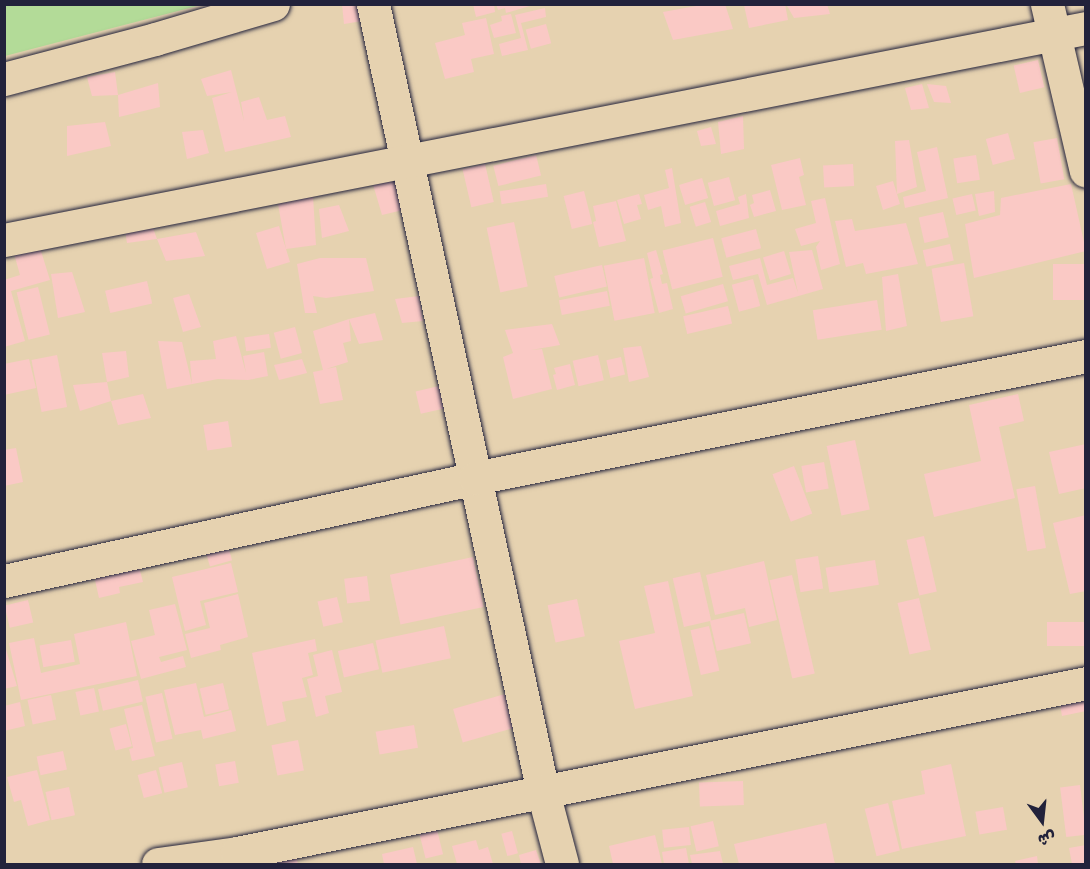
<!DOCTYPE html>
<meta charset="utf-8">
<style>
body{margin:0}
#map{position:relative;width:1090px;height:869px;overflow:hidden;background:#e6d2b0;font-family:Pangolin,"Playpen Sans Arabic",sans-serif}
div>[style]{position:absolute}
.green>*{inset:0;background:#b3db98}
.building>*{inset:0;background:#fac9c5;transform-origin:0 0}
.roads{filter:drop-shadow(0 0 2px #22223b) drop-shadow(0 0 2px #22223b)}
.minor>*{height:33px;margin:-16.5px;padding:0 16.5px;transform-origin:16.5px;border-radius:16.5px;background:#e6d2b0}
span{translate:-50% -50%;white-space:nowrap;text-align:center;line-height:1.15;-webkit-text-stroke:5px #e6d2b0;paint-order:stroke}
.frame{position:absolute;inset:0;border:6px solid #22223b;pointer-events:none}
.north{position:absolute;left:1012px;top:791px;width:60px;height:60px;-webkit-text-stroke:4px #e6d2b0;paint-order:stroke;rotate:165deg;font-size:16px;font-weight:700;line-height:24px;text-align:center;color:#22223b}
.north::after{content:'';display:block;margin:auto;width:21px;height:27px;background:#22223b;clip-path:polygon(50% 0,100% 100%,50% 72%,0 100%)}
</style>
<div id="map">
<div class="green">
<div style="clip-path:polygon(5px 4px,201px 4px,201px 5px,5px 56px)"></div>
</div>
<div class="building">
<div style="clip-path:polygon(342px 4px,360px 4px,362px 21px,344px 24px)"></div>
<div style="clip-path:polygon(473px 4px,494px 4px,495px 12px,476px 17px)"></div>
<div style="clip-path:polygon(496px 4px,533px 4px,533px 5px,506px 13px,505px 8px,498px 10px)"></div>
<div style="clip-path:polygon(707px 4px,725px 4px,733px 29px,673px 40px,663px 12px)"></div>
<div style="clip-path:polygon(785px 4px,788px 20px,749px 28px,744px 5px)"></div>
<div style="clip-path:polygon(786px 4px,827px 4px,830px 14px,794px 18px)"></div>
<div style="clip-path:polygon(545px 8px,546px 17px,521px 23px,528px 50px,502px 56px,499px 44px,521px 38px,515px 15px)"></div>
<div style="clip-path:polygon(511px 14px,516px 33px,494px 38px,490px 25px,502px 21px,501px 16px)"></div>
<div style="clip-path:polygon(486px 18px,494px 54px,471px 59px,474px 72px,445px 79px,435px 43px,465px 35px,462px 23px)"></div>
<div style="left:546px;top:24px;width:20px;height:21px;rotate:75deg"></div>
<div style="left:1038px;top:60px;width:28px;height:25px;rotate:77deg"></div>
<div style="clip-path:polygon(231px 70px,244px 121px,241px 102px,259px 97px,267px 120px,285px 116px,291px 137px,225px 152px,212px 98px,232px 92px,207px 96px,201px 79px)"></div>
<div style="clip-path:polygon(115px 72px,118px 95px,92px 96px,87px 77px)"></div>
<div style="clip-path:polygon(158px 83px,160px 107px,119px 117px,118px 95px)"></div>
<div style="clip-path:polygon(922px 84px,929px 108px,911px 110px,905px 88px)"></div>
<div style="clip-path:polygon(927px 84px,946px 86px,951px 103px,934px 102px)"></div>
<div style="clip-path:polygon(743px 116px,744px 149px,721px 154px,718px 122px)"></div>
<div style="clip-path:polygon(105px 122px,111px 146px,67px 156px,67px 126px)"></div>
<div style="clip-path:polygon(711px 127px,716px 144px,701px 146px,697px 131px)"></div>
<div style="clip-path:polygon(203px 130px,209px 153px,187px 159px,182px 132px)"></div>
<div style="left:1008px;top:133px;width:27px;height:23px;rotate:75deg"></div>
<div style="left:1057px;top:138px;width:42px;height:24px;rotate:80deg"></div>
<div style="clip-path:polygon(909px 140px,917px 187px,897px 194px,900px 204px,883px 210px,876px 186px,893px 181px,897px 194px,895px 141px)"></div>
<div style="clip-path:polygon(937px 147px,948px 198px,905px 208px,903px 197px,926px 191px,917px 152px)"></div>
<div style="left:536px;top:155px;width:21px;height:44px;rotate:76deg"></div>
<div style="left:976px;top:155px;width:25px;height:23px;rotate:81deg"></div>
<div style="clip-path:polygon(800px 158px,804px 175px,799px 177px,806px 205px,782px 210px,771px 165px)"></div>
<div style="left:485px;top:164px;width:39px;height:23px;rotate:77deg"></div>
<div style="left:853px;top:164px;width:22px;height:30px;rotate:87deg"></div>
<div style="clip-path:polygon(672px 168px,681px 223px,665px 227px,661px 206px,648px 210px,644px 195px,669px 188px,665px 170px)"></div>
<div style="left:729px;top:177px;width:24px;height:22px;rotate:75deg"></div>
<div style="clip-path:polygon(395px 178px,403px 210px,382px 215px,372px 181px)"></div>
<div style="left:702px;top:178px;width:21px;height:24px;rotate:73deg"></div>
<div style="left:546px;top:184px;width:13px;height:47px;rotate:81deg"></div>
<div style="clip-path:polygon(1071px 184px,1086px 251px,974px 278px,965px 224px,1000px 215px,1001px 198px)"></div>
<div style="clip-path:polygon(770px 190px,776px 211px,754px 217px,750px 205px,754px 203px,752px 195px)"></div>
<div style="left:584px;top:191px;width:34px;height:21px;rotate:76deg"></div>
<div style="clip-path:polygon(994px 191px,995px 212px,979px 216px,975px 194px)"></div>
<div style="clip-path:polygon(639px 194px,642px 204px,637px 205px,641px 219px,624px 224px,617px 200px)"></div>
<div style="clip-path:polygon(746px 194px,749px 218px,720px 226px,716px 211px,740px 204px,738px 197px)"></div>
<div style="left:972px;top:194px;width:17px;height:20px;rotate:77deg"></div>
<div style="clip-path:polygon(313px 196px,316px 245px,286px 249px,290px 262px,267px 269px,256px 233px,279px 226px,286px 249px,278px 204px)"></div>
<div style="clip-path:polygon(825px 198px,840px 264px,821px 270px,816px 247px,820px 241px,801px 246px,795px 229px,816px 223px,811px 201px)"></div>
<div style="clip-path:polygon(616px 201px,626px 241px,599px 247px,593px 222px,596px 221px,593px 206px)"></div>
<div style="left:705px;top:202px;width:21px;height:16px;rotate:73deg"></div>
<div style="clip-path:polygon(339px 205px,349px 231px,322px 238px,319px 209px)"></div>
<div style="left:943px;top:212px;width:26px;height:25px;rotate:77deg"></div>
<div style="clip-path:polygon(852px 219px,855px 231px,906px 223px,918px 264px,866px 274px,863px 263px,846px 267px,835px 221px)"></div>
<div style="clip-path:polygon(150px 220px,157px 239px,196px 232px,205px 256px,166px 261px,157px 239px,127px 243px,124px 224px)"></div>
<div style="left:514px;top:222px;width:66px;height:28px;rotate:78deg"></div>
<div style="left:756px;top:229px;width:20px;height:36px;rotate:75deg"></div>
<div style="clip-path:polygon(36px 235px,50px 280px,11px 291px,25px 341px,4px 347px,4px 280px,20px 275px,11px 243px)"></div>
<div style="left:713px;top:238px;width:40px;height:52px;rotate:76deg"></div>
<div style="left:950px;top:244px;width:17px;height:28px;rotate:77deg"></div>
<div style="clip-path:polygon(656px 250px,663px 274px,660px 275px,662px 284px,667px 283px,673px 309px,659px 313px,650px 279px,653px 278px,647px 253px)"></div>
<div style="clip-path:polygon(812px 250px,823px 289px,767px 305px,758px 274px,733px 280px,729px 266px,760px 258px,767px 285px,793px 278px,798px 293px,789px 252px)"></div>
<div style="left:784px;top:251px;width:24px;height:22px;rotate:73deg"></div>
<div style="clip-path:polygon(320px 258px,366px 258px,374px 291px,326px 298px,313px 296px,317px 313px,305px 313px,297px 264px)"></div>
<div style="left:644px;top:258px;width:56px;height:41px;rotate:79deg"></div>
<div style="left:964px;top:263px;width:54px;height:33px;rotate:80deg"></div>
<div style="left:1086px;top:264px;width:36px;height:33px;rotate:90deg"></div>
<div style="left:602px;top:265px;width:22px;height:49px;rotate:77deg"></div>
<div style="clip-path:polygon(72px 272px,85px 312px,58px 318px,51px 274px)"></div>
<div style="clip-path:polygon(898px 274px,907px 326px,886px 331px,882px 277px)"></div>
<div style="left:753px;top:279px;width:28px;height:22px;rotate:75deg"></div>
<div style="left:147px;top:281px;width:23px;height:43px;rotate:77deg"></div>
<div style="left:723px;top:284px;width:18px;height:44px;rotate:74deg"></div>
<div style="left:38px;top:287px;width:49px;height:22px;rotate:76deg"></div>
<div style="left:607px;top:291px;width:15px;height:49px;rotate:79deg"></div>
<div style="clip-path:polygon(189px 294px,201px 327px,183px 332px,173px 298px)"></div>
<div style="clip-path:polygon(419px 296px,423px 321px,402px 323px,395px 299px)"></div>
<div style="left:877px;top:300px;width:30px;height:65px;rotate:81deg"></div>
<div style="left:728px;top:306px;width:18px;height:46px;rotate:77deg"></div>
<div style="clip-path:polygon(375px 313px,383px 340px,359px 344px,349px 319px)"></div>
<div style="clip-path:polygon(349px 319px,351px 341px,343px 343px,348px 362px,326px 369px,336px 367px,343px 400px,320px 404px,313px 372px,323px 370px,313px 331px)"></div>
<div style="clip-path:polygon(552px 324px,560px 345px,531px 350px,542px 349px,552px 389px,513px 399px,503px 357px,513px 353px,505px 330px)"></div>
<div style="left:295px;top:327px;width:27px;height:22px;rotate:75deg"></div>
<div style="left:269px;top:334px;width:14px;height:25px;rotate:82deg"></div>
<div style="clip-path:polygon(236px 336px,246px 373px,243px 356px,264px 352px,268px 376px,248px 380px,218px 379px,167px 389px,158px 341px,182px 342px,192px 384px,190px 361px,216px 359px,213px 341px)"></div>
<div style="clip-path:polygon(641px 346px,649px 377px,629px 382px,623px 348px)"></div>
<div style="clip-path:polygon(126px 351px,129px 377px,107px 382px,102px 353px)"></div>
<div style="left:57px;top:355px;width:53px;height:26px;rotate:79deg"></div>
<div style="left:598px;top:355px;width:26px;height:26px;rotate:77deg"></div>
<div style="left:621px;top:357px;width:18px;height:15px;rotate:77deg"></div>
<div style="clip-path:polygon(29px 359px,36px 388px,4px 395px,4px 364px)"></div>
<div style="clip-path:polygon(302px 359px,307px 373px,279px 380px,274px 365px)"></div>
<div style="clip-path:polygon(570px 364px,575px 385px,557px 390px,553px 375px,556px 374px,554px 368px)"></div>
<div style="clip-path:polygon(107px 382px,111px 401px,143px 394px,151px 418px,118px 425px,111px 401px,80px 411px,73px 385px)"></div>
<div style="left:439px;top:386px;width:23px;height:24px;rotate:77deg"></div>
<div style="clip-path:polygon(1018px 394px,1024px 421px,999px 427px,1015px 498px,934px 517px,924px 474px,981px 461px,969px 405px)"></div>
<div style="left:228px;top:421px;width:26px;height:25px;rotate:81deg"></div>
<div style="left:855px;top:440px;width:71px;height:29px;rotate:78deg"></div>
<div style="clip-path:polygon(1086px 444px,1086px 488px,1059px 494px,1049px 452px)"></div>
<div style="clip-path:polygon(16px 448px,23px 482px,4px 486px,4px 450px)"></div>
<div style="left:824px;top:462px;width:27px;height:23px;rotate:80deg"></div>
<div style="left:794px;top:466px;width:51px;height:23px;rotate:69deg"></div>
<div style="left:1035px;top:486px;width:63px;height:19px;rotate:80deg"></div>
<div style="clip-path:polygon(1086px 515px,1086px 591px,1070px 594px,1053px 523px)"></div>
<div style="left:924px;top:536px;width:57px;height:18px;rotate:77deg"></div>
<div style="left:226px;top:539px;width:22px;height:23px;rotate:74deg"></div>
<div style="clip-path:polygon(135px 551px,143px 582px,119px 587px,120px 593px,99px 598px,91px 562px)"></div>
<div style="left:818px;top:556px;width:33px;height:23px;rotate:81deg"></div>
<div style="left:473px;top:557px;width:51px;height:85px;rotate:78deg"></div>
<div style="left:875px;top:560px;width:25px;height:50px;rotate:81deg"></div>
<div style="clip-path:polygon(764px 561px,777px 620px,749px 627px,745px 608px,715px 615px,706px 575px)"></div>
<div style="clip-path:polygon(231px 563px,238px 592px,200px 601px,206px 625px,185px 631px,172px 577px)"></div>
<div style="left:700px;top:572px;width:50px;height:28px;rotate:77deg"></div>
<div style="left:792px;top:575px;width:101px;height:23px;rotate:77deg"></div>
<div style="left:367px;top:576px;width:25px;height:23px;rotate:83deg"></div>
<div style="clip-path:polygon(668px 581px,693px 696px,635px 709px,619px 641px,655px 633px,644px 586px)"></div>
<div style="clip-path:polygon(238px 594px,248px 637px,220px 645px,221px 650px,191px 658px,185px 634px,210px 628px,204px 603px)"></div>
<div style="left:337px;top:597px;width:26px;height:20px;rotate:77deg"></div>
<div style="left:919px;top:598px;width:53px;height:22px;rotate:77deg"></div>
<div style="left:577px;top:599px;width:38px;height:30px;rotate:78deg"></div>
<div style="left:28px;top:600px;width:23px;height:24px;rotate:77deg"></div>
<div style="clip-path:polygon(175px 604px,187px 650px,159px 657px,161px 662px,183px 656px,186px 667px,141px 679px,131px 641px,155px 635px,149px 610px)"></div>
<div style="left:744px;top:613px;width:31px;height:35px;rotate:77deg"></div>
<div style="clip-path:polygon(126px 622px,137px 676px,21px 700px,9px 643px,34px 638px,41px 673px,80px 664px,74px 634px)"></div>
<div style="left:1086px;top:622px;width:24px;height:39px;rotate:90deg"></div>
<div style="left:444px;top:626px;width:33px;height:70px;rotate:78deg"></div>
<div style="left:709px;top:626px;width:46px;height:19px;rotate:77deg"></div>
<div style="clip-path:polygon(315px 639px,317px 651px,308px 653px,313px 675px,302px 678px,307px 697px,282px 702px,286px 721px,267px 726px,252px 653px)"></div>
<div style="left:71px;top:640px;width:22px;height:32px;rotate:80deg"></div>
<div style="clip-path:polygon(4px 643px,17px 686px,4px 689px)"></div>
<div style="left:373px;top:643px;width:27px;height:36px;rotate:77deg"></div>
<div style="clip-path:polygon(332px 650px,342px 692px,325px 696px,329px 713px,316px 717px,307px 679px,318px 676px,313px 655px)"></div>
<div style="left:138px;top:680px;width:22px;height:41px;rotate:77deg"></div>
<div style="clip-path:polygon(196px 683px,204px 717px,231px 710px,236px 731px,203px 739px,201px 730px,175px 735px,164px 690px)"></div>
<div style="left:223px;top:683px;width:27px;height:24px;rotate:77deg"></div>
<div style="left:94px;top:688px;width:24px;height:19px;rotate:78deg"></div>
<div style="clip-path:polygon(1086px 688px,1086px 711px,1062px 716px,1058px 693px)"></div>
<div style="left:162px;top:693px;width:47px;height:17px;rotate:77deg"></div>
<div style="left:505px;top:694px;width:35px;height:54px;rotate:74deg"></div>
<div style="left:51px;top:695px;width:25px;height:24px;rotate:78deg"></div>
<div style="clip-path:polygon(20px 702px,25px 726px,4px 731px,4px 706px)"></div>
<div style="clip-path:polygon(142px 705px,155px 756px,132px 761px,129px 749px,133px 748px,124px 709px)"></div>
<div style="left:126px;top:724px;width:23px;height:17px;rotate:75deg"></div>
<div style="left:414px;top:725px;width:23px;height:39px;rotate:80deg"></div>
<div style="left:298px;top:740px;width:31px;height:27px;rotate:79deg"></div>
<div style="left:63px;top:751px;width:19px;height:27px;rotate:78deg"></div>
<div style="left:235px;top:761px;width:22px;height:20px;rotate:80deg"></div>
<div style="left:182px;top:762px;width:26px;height:24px;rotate:77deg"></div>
<div style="clip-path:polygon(951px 764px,966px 836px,902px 849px,892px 801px,925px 794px,921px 771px)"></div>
<div style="clip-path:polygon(37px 770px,50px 820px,28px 826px,21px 800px,14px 802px,7px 777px)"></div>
<div style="left:156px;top:770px;width:24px;height:19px;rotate:75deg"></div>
<div style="left:743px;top:781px;width:24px;height:44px;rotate:88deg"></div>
<div style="left:1080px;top:785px;width:50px;height:20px;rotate:83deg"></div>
<div style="left:69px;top:787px;width:29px;height:24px;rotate:78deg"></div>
<div style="left:888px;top:803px;width:49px;height:24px;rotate:76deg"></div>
<div style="left:1003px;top:807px;width:23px;height:28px;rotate:80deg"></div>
<div style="left:713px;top:821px;width:26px;height:23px;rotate:77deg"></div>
<div style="clip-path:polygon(826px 823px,835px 864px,739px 864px,734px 844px)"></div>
<div style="left:689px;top:827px;width:18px;height:27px;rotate:84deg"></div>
<div style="left:437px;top:830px;width:25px;height:18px;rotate:76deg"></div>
<div style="left:512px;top:831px;width:23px;height:11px;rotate:75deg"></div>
<div style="clip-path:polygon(655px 835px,662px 864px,613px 864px,609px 846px)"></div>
<div style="clip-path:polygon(476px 840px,479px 850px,488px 847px,493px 864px,457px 864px,452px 846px)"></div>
<div style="clip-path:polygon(1086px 845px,1086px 864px,1072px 864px,1069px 848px)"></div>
<div style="clip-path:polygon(413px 847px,417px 864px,384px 864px,382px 854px)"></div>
<div style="clip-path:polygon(686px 848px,689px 864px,664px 864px,662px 852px)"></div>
<div style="clip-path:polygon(536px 850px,541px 864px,521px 864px,519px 855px)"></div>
<div style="clip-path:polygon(720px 851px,723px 864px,692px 864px,690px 855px)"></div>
<div style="clip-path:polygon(295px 852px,298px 864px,274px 864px,273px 858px)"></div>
<div style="clip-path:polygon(1037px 856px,1038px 864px,1016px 864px,1015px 861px)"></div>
</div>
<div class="roads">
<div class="minor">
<div style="left:373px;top:4px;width:806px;rotate:77.83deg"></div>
<div style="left:543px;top:792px;width:74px;rotate:75.2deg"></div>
<div style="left:1047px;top:4px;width:171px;rotate:76.9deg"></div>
<div style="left:4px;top:79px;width:156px;rotate:-14.8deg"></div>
<div style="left:155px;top:39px;width:123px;rotate:-16.5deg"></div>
<div style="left:4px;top:240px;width:1103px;rotate:-11.09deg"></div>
<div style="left:4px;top:581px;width:482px;rotate:-12.3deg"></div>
<div style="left:475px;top:478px;width:623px;rotate:-11.29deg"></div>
<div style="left:158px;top:864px;width:80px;rotate:-7.9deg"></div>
<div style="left:237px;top:853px;width:866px;rotate:-11.32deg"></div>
</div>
</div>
<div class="frame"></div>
<div class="north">ش</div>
</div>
